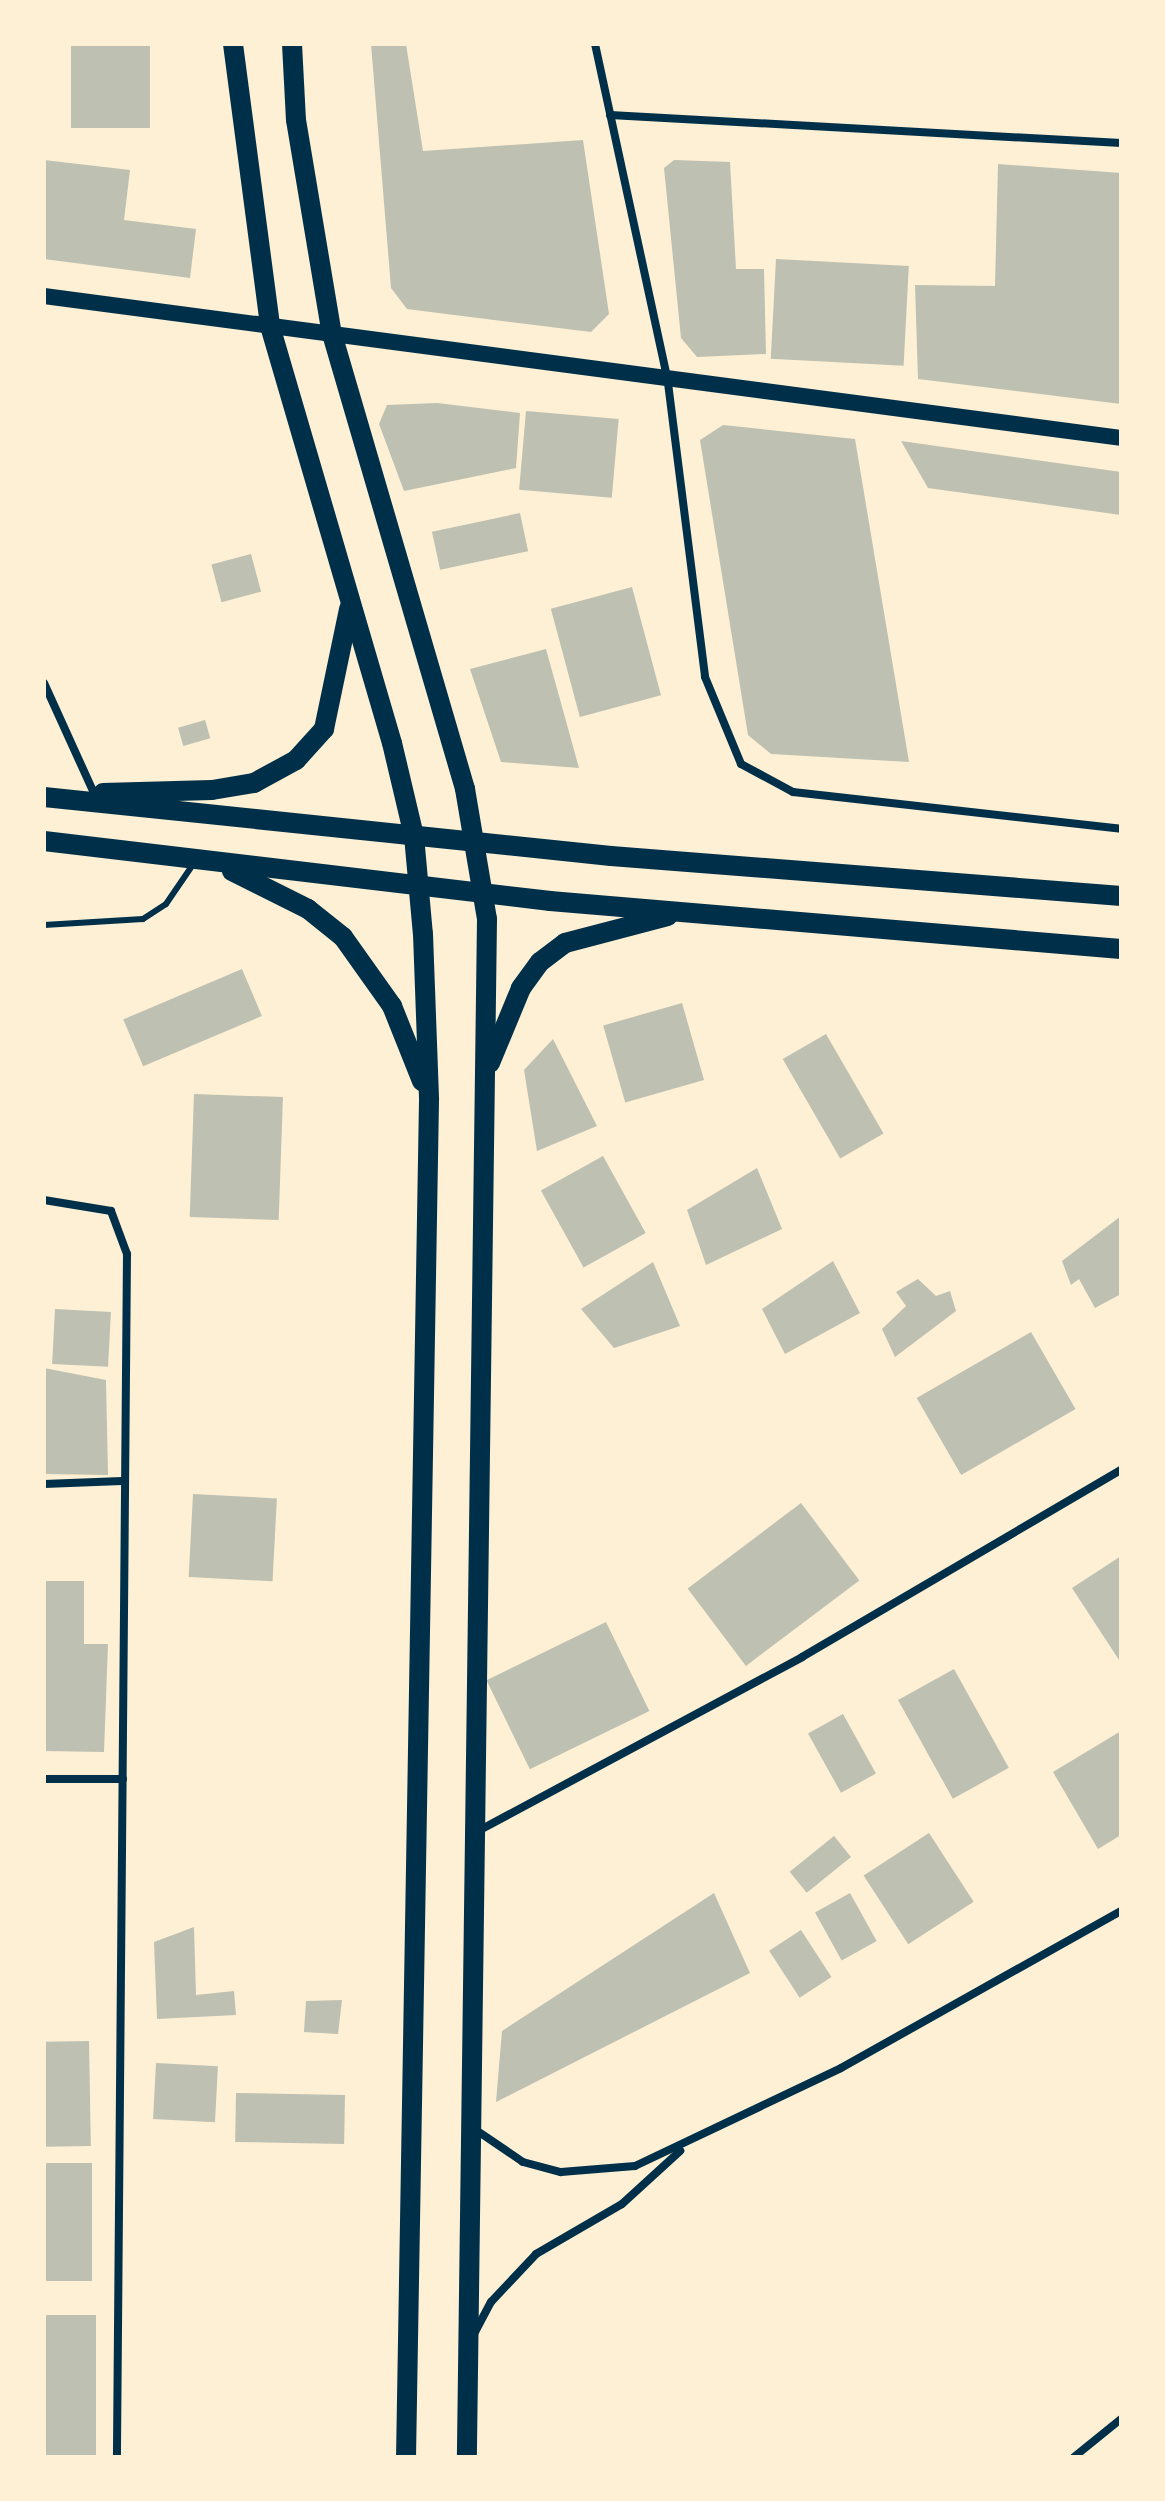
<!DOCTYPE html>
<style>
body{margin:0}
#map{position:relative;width:1165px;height:2501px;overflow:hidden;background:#fdf0d5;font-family:"IBM Plex Sans",sans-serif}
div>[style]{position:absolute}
.building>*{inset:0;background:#bec0b2;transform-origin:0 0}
.service>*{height:6px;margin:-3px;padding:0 3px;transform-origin:3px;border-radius:3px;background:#003049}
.minor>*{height:8px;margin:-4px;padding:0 4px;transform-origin:4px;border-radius:4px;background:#003049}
.secondary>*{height:16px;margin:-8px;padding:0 8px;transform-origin:8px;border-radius:8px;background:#003049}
.primary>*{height:20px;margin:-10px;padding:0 10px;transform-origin:10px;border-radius:10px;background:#003049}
span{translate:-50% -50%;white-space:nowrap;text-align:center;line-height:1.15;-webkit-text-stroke:6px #fdf0d5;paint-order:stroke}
.frame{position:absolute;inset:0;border:46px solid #fdf0d5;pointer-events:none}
</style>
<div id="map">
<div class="building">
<div style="left:71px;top:44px;width:79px;height:84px"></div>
<div style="clip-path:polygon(371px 44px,406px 44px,423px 151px,583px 140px,609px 314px,591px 332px,407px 309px,391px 288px)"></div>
<div style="clip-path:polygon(44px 160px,130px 170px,124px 220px,196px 229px,190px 278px,44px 259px)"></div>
<div style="clip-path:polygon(674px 160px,730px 162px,736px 269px,764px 269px,766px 354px,697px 357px,681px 338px,664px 168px)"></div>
<div style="clip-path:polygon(998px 164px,1121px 173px,1121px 404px,918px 379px,915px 285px,995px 286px)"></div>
<div style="left:776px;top:259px;width:133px;height:100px;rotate:3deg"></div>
<div style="clip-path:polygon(437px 403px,520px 413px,516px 468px,404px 491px,379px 424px,387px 405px)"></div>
<div style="left:526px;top:411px;width:93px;height:79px;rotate:5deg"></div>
<div style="clip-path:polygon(723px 425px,855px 439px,909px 762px,771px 754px,748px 735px,700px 440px)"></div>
<div style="clip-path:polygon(901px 441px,1121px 472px,1121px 515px,928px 488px)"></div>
<div style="left:520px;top:513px;width:39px;height:90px;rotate:78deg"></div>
<div style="left:251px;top:554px;width:39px;height:41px;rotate:75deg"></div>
<div style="left:632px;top:587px;width:112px;height:84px;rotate:75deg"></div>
<div style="clip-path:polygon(546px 649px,579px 768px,501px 762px,470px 669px)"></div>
<div style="left:205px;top:720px;width:19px;height:28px;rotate:74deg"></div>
<div style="left:242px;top:969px;width:51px;height:129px;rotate:67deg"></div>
<div style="left:682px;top:1003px;width:80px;height:82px;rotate:74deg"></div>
<div style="left:826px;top:1034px;width:115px;height:50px;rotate:60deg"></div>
<div style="clip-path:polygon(553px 1039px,597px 1126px,537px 1151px,524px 1070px)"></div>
<div style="left:194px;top:1094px;width:89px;height:123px;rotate:2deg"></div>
<div style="left:603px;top:1156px;width:88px;height:71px;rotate:61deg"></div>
<div style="clip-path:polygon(757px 1168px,782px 1229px,706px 1265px,687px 1210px)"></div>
<div style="clip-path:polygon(1121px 1216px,1121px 1294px,1095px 1308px,1079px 1279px,1071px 1285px,1062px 1261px)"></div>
<div style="clip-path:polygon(833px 1261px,860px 1313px,785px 1354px,762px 1309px)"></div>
<div style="clip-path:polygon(653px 1262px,680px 1326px,614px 1348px,581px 1309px)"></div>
<div style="clip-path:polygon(918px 1279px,936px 1296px,950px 1291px,956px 1311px,895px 1357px,882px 1329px,906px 1306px,896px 1292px)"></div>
<div style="left:55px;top:1309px;width:56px;height:55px;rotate:3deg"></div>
<div style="left:1031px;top:1332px;width:89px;height:132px;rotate:60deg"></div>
<div style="clip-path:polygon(44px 1368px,106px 1380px,108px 1475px,44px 1474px)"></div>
<div style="left:193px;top:1494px;width:84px;height:83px;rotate:3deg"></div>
<div style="left:801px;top:1503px;width:97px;height:142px;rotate:53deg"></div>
<div style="clip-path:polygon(1121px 1556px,1121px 1663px,1072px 1588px)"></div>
<div style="clip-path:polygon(44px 1581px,84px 1581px,84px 1644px,108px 1644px,104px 1752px,44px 1751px)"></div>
<div style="left:606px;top:1622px;width:99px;height:133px;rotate:64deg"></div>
<div style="left:954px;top:1669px;width:113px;height:64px;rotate:61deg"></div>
<div style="left:843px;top:1714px;width:68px;height:40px;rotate:61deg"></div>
<div style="clip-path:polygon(1121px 1731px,1121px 1835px,1098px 1849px,1053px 1772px)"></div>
<div style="left:929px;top:1833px;width:82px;height:78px;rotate:57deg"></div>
<div style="left:834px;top:1836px;width:27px;height:57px;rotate:51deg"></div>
<div style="clip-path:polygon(714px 1893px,750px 1973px,496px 2102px,502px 2031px)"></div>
<div style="left:850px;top:1893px;width:55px;height:40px;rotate:61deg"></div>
<div style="clip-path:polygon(194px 1927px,196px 1995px,234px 1991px,236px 2015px,157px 2019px,154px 1942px)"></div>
<div style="left:801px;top:1930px;width:56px;height:38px;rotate:57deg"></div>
<div style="clip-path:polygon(342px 2000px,338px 2034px,304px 2032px,306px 2001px)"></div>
<div style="left:89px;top:2041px;width:105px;height:45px;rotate:89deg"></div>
<div style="left:156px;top:2063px;width:62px;height:56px;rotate:3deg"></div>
<div style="left:236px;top:2093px;width:109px;height:49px;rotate:1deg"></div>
<div style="left:92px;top:2163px;width:118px;height:48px;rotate:90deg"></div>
<div style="left:44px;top:2315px;width:52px;height:142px"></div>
</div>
<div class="service">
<div style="left:44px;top:925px;width:99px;rotate:-3.5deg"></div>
<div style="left:143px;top:919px;width:27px;rotate:-33deg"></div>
<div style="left:166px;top:904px;width:50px;rotate:-55.7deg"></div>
</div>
<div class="minor">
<div style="left:595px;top:44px;width:347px;rotate:77.8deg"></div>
<div style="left:668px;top:383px;width:296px;rotate:82.8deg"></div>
<div style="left:705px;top:677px;width:94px;rotate:67.5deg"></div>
<div style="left:741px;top:764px;width:59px;rotate:28.3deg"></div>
<div style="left:793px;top:792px;width:330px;rotate:6.4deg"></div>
<div style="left:610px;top:115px;width:512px;rotate:3.14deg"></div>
<div style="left:44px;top:683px;width:121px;rotate:65.6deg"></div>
<div style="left:44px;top:1200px;width:68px;rotate:9.3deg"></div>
<div style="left:111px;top:1211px;width:46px;rotate:69.6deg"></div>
<div style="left:127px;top:1254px;width:1203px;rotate:90.48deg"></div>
<div style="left:44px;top:1484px;width:78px;rotate:-2.2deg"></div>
<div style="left:44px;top:1779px;width:79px"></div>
<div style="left:478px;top:1831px;width:368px;rotate:-28.2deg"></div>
<div style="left:802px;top:1657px;width:370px;rotate:-30.4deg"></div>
<div style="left:473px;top:2128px;width:60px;rotate:34.2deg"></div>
<div style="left:523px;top:2162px;width:39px;rotate:15deg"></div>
<div style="left:561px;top:2172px;width:74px;rotate:-4.6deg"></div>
<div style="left:635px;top:2166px;width:228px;rotate:-25.4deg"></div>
<div style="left:841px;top:2068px;width:321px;rotate:-29.3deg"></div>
<div style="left:475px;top:2332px;width:34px;rotate:-62deg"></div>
<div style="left:491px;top:2302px;width:66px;rotate:-46.8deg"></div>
<div style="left:536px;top:2254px;width:99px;rotate:-30.2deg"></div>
<div style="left:622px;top:2204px;width:79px;rotate:-42.4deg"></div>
<div style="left:1074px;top:2457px;width:60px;rotate:-39deg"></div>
</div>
<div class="secondary">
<div style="left:44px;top:296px;width:1086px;rotate:7.51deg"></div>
</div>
<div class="primary">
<div style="left:233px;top:44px;width:284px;rotate:82.5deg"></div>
<div style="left:270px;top:326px;width:434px;rotate:73.7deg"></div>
<div style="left:392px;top:743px;width:96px;rotate:76.7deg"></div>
<div style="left:414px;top:836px;width:98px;rotate:84.8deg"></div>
<div style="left:423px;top:934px;width:166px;rotate:87.9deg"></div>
<div style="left:429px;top:1100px;width:1357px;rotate:90.97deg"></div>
<div style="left:292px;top:44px;width:76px;rotate:87deg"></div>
<div style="left:296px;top:120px;width:217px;rotate:80.5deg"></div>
<div style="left:332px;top:334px;width:474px;rotate:73.7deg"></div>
<div style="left:465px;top:789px;width:132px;rotate:80.4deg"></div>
<div style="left:487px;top:919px;width:1538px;rotate:90.75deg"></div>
<div style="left:103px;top:793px;width:109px;rotate:-1.6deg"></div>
<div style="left:212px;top:790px;width:43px;rotate:-9.5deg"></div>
<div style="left:254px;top:783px;width:48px;rotate:-28.7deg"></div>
<div style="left:296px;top:760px;width:42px;rotate:-47.9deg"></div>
<div style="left:324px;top:729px;width:123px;rotate:-78.2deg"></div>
<div style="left:44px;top:797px;width:570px;rotate:5.94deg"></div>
<div style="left:611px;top:856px;width:512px;rotate:4.48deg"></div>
<div style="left:44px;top:841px;width:510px;rotate:6.76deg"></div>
<div style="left:550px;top:901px;width:573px;rotate:4.81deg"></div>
<div style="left:232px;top:871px;width:85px;rotate:26.6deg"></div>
<div style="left:308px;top:909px;width:45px;rotate:38.7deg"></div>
<div style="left:343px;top:937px;width:85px;rotate:54.6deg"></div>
<div style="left:392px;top:1006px;width:81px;rotate:68.2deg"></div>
<div style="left:490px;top:1063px;width:81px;rotate:-67.5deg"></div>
<div style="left:521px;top:988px;width:32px;rotate:-54deg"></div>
<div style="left:540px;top:962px;width:31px;rotate:-37deg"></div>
<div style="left:565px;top:943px;width:106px;rotate:-14.7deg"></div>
</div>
<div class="frame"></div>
</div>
